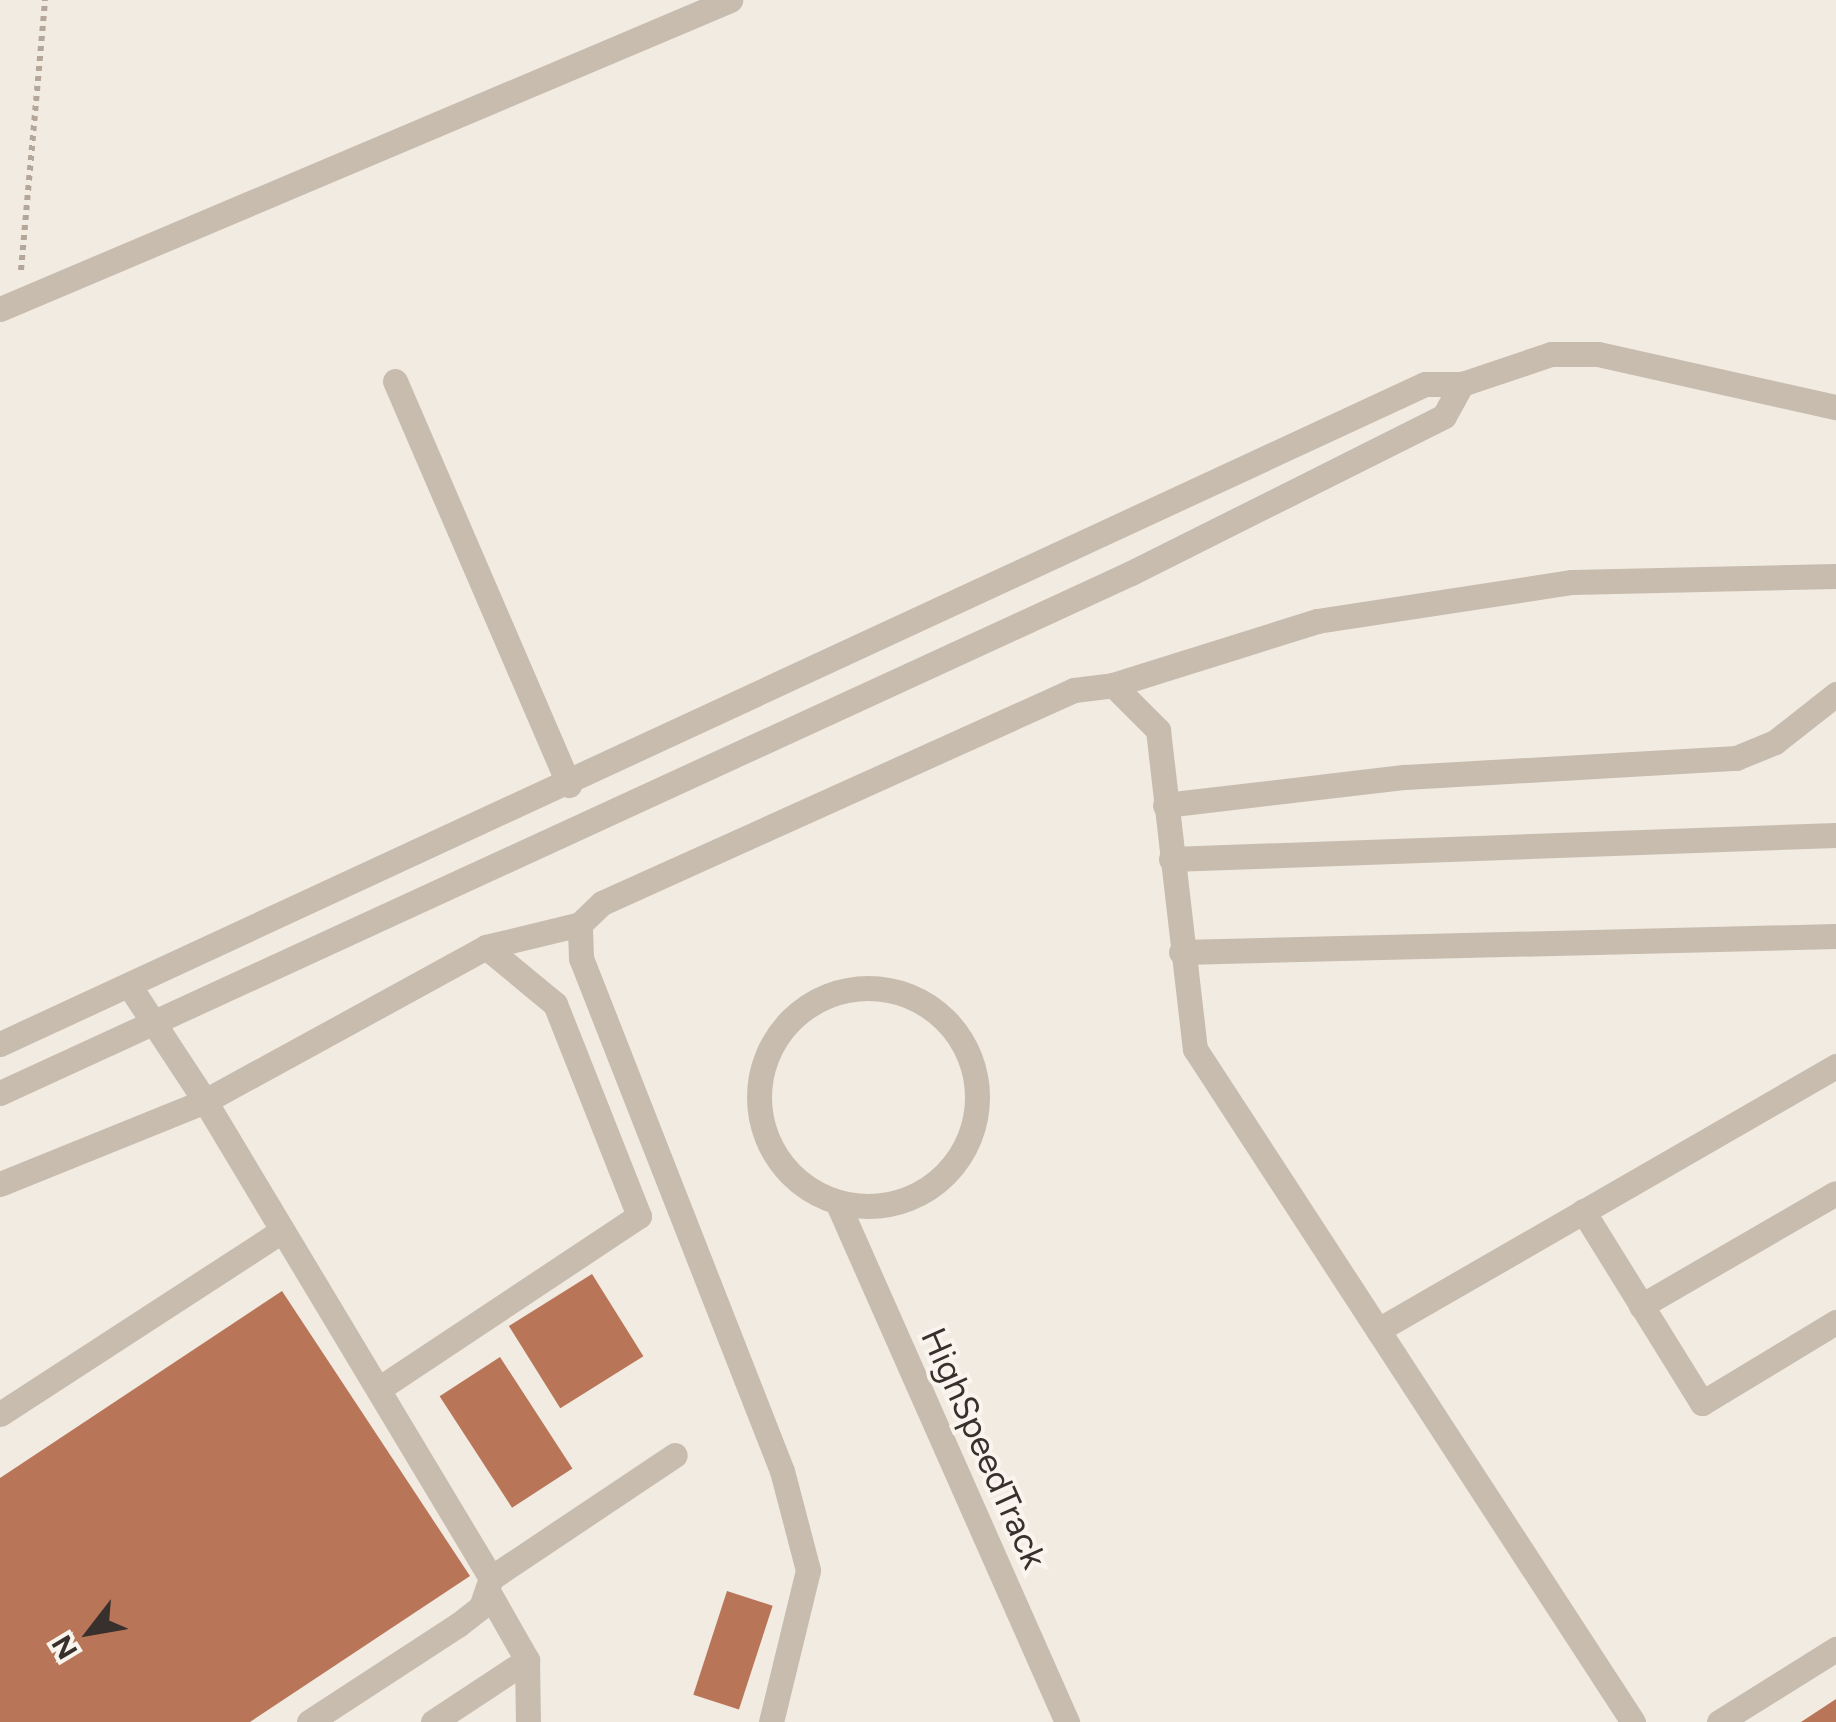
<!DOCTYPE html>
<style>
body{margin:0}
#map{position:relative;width:1836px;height:1722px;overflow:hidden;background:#f1ebe2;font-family:Figtree,sans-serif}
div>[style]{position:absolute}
.building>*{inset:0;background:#b97558;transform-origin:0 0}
.path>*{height:6px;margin-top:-3px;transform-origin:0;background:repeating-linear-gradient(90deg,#b4a699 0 5px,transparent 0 10px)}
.minor>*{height:25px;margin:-12.5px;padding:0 12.5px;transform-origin:12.5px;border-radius:12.5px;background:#c8bcaf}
.minor>.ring{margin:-12.5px;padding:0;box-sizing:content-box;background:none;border:25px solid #c8bcaf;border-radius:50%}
span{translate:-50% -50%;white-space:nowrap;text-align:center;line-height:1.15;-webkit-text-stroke:8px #f9f5ee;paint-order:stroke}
.street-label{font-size:35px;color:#38302c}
.north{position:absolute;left:40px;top:1582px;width:100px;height:100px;-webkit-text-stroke:8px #f9f5ee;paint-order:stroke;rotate:239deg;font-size:28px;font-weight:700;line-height:40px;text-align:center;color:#38302c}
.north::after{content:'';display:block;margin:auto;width:35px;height:45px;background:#38302c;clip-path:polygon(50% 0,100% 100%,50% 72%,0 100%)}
</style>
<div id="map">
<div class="building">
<div style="left:592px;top:1274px;width:97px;height:98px;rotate:58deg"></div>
<div style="clip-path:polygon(282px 1291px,470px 1576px,250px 1722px,0 1722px,0 1478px)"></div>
<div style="left:500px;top:1357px;width:133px;height:72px;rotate:57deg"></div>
<div style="left:727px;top:1591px;width:48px;height:109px;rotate:18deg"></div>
<div style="clip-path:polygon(1836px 1699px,1836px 1722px,1801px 1722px)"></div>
</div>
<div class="path">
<div style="left:21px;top:270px;width:271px;rotate:-84.9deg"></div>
</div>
<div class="minor">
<div style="left:0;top:309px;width:793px;rotate:-22.94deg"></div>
<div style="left:395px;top:381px;width:440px;rotate:66.7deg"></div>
<div style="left:1113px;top:685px;width:214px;rotate:-17.4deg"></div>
<div style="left:1317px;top:621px;width:258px;rotate:-8.7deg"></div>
<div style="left:1572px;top:582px;width:264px;rotate:-1.3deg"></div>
<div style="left:1165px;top:805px;width:242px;rotate:-6.7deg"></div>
<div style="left:1405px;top:777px;width:332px;rotate:-3.3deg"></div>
<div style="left:1736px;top:758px;width:42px;rotate:-22.3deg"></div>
<div style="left:1775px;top:742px;width:78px;rotate:-38.2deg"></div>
<div style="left:1171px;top:859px;width:665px;rotate:-2.07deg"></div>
<div style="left:1181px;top:952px;width:655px;rotate:-1.4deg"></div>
<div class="ring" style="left:759px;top:988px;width:193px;height:193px"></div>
<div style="left:0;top:1044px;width:1570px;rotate:-24.85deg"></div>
<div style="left:1425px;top:384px;width:37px"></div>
<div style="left:1462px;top:384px;width:94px;rotate:-18.6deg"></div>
<div style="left:1551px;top:354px;width:47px"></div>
<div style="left:1598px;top:354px;width:244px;rotate:12.6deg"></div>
<div style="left:0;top:1093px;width:1245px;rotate:-24.69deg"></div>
<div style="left:1131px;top:573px;width:350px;rotate:-26.6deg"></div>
<div style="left:1444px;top:416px;width:37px;rotate:-61deg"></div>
<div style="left:0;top:1184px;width:221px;rotate:-22deg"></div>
<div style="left:205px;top:1101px;width:136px;rotate:-123.3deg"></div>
<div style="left:837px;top:1202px;width:569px;rotate:66.14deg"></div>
<div style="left:1583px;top:1211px;width:226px;rotate:58.2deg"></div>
<div style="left:1702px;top:1403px;width:157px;rotate:-31.2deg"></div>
<div style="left:1641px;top:1306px;width:225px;rotate:-30.1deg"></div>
<div style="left:1378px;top:1330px;width:529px;rotate:-29.96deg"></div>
<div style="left:380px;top:1388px;width:311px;rotate:-33.6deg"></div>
<div style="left:639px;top:1216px;width:228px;rotate:-111.6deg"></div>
<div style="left:555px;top:1004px;width:89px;rotate:-140.4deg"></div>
<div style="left:0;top:1414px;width:334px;rotate:-33deg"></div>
<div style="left:491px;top:1578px;width:221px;rotate:-33.8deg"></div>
<div style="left:489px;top:1593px;width:77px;rotate:60.4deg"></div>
<div style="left:527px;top:1660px;width:62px;rotate:89.1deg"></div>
<div style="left:309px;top:1722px;width:178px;rotate:-33.1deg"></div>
<div style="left:458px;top:1625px;width:29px;rotate:-38deg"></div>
<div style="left:481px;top:1607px;width:31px;rotate:-71deg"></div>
<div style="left:491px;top:1578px;width:556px;rotate:-120.95deg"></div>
<div style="left:205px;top:1101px;width:320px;rotate:-28.7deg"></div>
<div style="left:486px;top:947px;width:97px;rotate:-13.7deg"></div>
<div style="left:433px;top:1722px;width:113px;rotate:-33.4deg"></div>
<div style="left:771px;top:1722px;width:156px;rotate:-76.3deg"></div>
<div style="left:808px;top:1570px;width:102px;rotate:-104.7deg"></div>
<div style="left:782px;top:1471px;width:551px;rotate:-111.4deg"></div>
<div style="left:581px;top:958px;width:34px;rotate:-92deg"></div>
<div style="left:580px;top:924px;width:30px;rotate:-44deg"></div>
<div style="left:602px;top:903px;width:518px;rotate:-24.29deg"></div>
<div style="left:1074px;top:690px;width:39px;rotate:-7deg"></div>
<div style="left:1113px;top:685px;width:64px;rotate:45deg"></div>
<div style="left:1158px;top:730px;width:321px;rotate:83.4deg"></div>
<div style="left:1195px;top:1049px;width:803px;rotate:56.94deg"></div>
<div style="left:1719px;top:1722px;width:138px;rotate:-32deg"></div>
</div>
<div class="street-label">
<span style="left:984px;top:1448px;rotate:66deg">HighSpeedTrack</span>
</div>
<div class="north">N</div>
</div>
